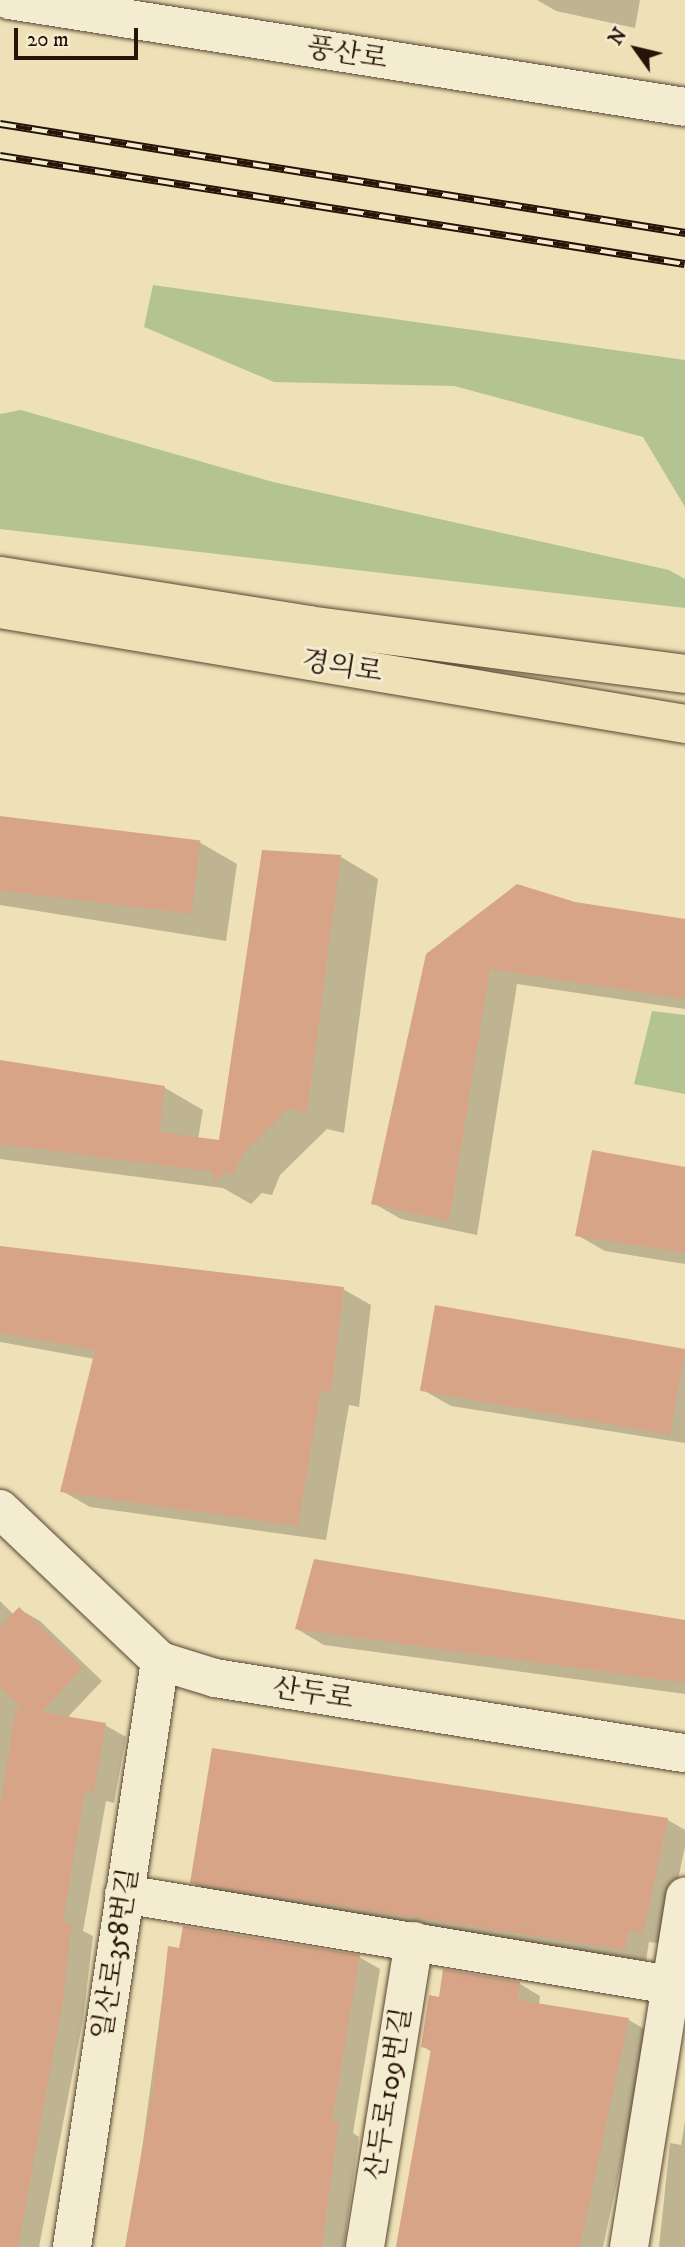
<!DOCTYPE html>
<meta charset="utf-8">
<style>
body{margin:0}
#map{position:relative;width:685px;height:2247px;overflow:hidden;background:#eee1b7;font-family:"IM FELL DW Pica","Noto Serif KR",serif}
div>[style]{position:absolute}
.green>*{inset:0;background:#b3c492}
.shadow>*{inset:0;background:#0003}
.building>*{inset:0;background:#d7a488;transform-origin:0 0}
.roads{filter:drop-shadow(0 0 2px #594633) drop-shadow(0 0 2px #594633)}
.street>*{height:38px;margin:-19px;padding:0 19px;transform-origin:19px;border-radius:19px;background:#f4ecd0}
.secondary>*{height:38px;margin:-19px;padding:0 19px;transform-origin:19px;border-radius:19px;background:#f4ecd0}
.primary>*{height:38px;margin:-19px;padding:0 19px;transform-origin:19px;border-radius:19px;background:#eee1b7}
.rail>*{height:8px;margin-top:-4px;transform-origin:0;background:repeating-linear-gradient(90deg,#f4ecd0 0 16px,#271307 0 32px);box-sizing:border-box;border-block:2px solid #271307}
span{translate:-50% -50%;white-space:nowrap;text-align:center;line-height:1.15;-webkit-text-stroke:6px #f4ecd0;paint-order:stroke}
.street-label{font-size:28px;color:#271307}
.north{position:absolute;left:601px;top:14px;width:70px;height:70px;-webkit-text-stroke:5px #f4ecd0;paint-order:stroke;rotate:304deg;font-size:19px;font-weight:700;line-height:28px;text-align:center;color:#271307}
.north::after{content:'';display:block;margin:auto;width:24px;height:32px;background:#271307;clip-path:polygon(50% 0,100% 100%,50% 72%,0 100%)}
.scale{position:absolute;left:14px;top:28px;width:124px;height:32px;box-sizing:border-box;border:4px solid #271307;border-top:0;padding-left:9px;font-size:21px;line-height:24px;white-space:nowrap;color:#271307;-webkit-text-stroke:5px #f4ecd0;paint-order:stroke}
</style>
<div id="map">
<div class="green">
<div style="clip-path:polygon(153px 285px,685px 360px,685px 507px,643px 437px,454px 386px,274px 382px,144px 327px)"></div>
<div style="clip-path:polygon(21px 410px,273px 482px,669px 570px,685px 579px,685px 608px,0 529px,0 414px)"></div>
<div style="clip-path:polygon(652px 1011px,685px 1015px,685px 1094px,634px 1084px)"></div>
</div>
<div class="shadow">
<div style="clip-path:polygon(537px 0,640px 0,635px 28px,556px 11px)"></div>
<div style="clip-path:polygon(0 818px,199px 842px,237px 864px,226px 941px,0 905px)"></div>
<div style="clip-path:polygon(264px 852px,341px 857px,378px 879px,344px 1133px,327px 1129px,280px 1175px,272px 1195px,262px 1193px,251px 1204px,223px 1188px,0 1159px,0 1062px,165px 1088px,203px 1110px,198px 1139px,220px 1142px)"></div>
<div style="clip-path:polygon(574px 904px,685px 921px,685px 1009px,517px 984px,477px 1235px,401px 1219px,373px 1203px,428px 955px)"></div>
<div style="clip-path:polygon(685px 1169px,685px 1264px,605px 1251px,577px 1235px)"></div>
<div style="clip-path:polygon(0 1247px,343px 1289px,371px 1305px,359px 1407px,349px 1405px,326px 1540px,90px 1507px,62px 1491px,95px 1359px,0 1342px)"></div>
<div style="clip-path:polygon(685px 1350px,685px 1443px,451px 1406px,423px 1390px)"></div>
<div style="clip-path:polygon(0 1601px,14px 1615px,19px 1609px,40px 1621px,102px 1681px,67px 1718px,105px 1725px,126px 1737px,114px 1803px,106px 1801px,83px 1931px,93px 1936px,83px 2020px,39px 2247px,0 2247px)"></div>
<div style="clip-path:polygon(685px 1622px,685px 1694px,324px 1645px,297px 1629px)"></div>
<div style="clip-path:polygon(213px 1750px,668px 1820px,685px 1830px,685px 1847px,664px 1944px,649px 1942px,646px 1961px,212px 1894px,192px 1882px)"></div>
<div style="clip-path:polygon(169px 1948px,359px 1957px,380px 1969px,353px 2133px,359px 2137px,344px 2247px,129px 2247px)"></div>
<div style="clip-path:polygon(520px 1984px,540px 1996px,539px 2005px,629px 2020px,649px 2032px,603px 2247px,396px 2247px,432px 2052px,422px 2046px,440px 1999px)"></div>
<div style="clip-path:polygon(685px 2121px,685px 2247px,659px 2247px,670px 2143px,681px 2145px)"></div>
</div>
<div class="building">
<div style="left:0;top:816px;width:202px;height:74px;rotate:7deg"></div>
<div style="clip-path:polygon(262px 850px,341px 855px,307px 1113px,289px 1108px,243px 1154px,234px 1174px,224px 1173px,212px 1184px,214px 1172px,0 1144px,0 1060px,165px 1086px,159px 1132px,219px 1140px)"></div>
<div style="clip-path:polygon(517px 884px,575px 902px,685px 919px,685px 999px,490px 969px,449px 1221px,371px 1204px,426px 954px)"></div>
<div style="clip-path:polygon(592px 1150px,685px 1167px,685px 1253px,575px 1236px)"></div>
<div style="clip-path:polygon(0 1246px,344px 1287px,331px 1392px,321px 1390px,298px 1526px,60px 1492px,95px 1350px,0 1333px)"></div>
<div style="left:435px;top:1305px;width:254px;height:87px;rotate:10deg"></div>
<div style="clip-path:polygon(314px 1559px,685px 1620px,685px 1683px,295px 1629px)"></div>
<div style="clip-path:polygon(19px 1607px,83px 1668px,41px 1712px,106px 1723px,94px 1792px,85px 1791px,63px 1921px,72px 1923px,62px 2007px,18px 2247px,0 2247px,0 1806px,16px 1708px,23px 1709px,0 1687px,0 1627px)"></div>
<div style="clip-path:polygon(212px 1748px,668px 1818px,643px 1934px,628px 1931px,625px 1950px,190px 1883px)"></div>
<div style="clip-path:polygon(183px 1926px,360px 1955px,332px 2122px,339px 2123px,322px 2247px,125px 2247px,153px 2086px,168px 1946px,179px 1948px)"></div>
<div style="clip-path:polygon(443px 1969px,520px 1982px,518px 2000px,629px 2018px,580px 2247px,396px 2247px,431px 2049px,421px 2047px,429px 1995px,439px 1997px)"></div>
</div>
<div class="roads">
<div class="street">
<div style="left:0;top:1509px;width:221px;rotate:43.5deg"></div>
<div style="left:160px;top:1661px;width:58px;rotate:17.2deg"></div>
<div style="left:215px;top:1678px;width:476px;rotate:9.1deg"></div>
<div style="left:124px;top:1894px;width:554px;rotate:9.46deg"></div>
<div style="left:72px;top:2247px;width:593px;rotate:-81.46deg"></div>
<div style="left:365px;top:2247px;width:310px;rotate:-80.9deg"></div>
<div style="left:629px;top:2247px;width:355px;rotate:-80.9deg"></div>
</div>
<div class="secondary">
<div style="left:9px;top:0;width:684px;rotate:8.99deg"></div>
</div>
<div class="primary">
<div style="left:0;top:576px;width:312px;rotate:9deg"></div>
<div style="left:308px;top:625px;width:380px;rotate:7.4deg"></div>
<div style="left:0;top:609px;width:695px;rotate:9.53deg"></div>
</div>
</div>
<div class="rail">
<div style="left:0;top:124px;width:694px;rotate:9.04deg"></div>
<div style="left:0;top:156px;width:693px;rotate:8.96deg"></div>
</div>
<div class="street-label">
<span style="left:347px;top:54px;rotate:9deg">풍산로</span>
<span style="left:342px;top:667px;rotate:9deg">경의로</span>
<span style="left:313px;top:1694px;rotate:9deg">산두로</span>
<span style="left:116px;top:1954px;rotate:-81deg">일산로358번길</span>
<span style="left:389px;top:2094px;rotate:-81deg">산두로109번길</span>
</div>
<div class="north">N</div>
<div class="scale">20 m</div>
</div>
